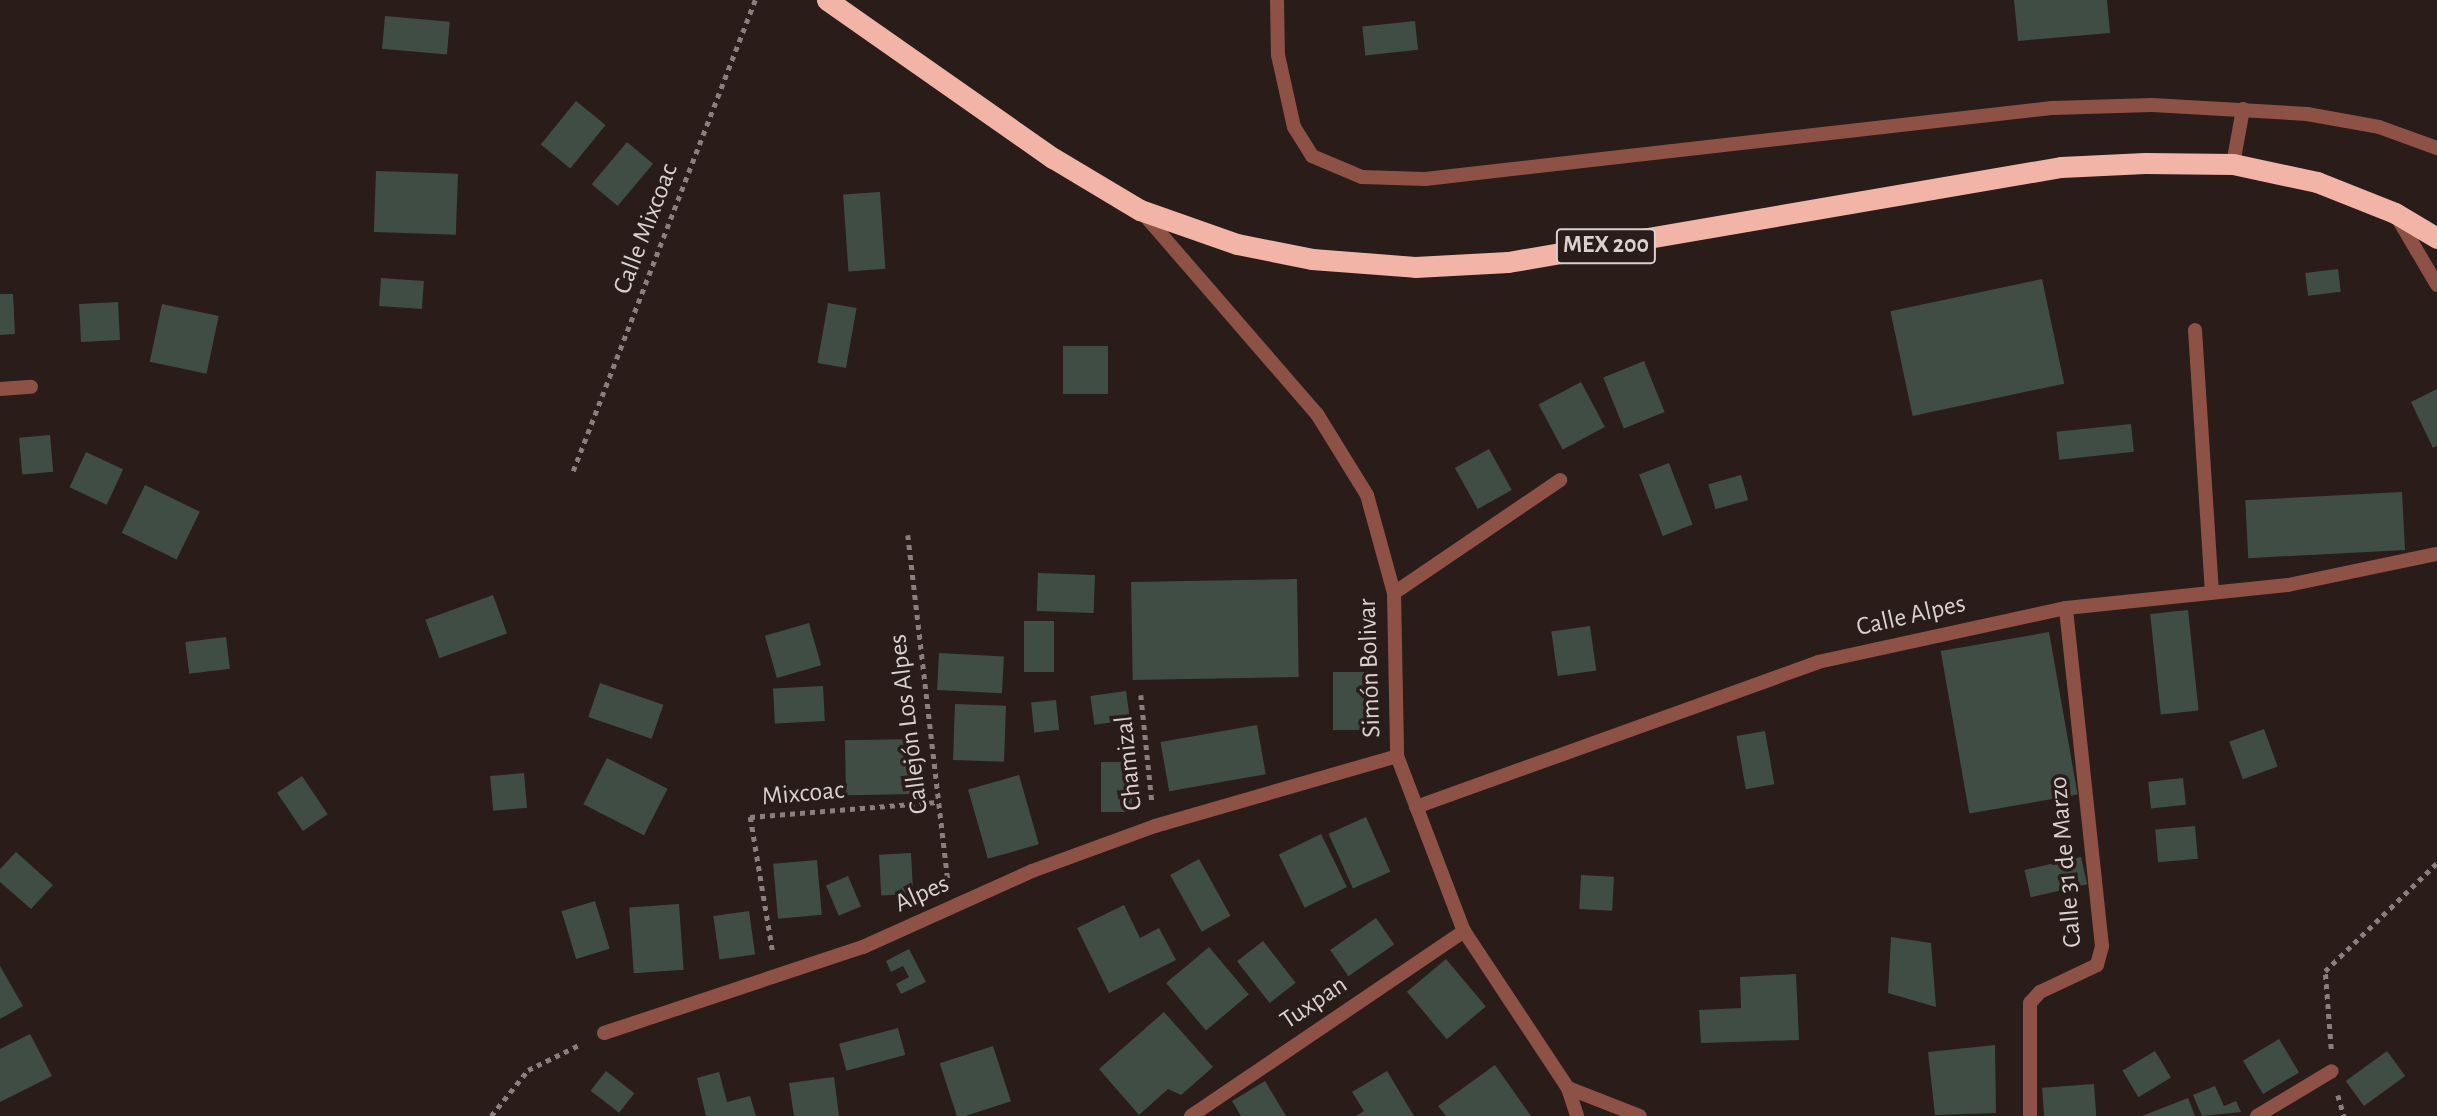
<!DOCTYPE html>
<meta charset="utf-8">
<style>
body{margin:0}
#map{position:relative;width:2437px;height:1116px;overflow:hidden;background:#291c19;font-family:"Alegreya Sans",sans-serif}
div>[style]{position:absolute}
.building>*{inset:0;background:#404d44;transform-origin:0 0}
.path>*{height:4.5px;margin-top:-2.25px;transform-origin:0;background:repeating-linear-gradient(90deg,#8a7f7c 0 5px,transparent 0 10px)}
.street>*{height:14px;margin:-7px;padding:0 7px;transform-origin:7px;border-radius:7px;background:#8d5145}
.highway>*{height:21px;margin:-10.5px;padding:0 10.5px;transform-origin:10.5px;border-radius:10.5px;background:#f1b4a7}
span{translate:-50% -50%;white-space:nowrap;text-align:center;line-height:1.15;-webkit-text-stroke:7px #291c19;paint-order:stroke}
.shield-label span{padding:2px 5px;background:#291c19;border:2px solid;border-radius:5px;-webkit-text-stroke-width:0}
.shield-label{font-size:24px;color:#dad0ce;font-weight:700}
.street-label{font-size:26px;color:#dad0ce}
</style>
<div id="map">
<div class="building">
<div style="clip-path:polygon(2014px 0,2107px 0,2110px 33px,2018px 41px)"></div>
<div style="left:385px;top:16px;width:65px;height:33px;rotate:5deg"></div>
<div style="left:1415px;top:21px;width:29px;height:53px;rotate:84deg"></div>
<div style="left:576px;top:101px;width:38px;height:56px;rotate:39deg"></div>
<div style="left:627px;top:142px;width:34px;height:55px;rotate:40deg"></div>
<div style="left:376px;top:171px;width:82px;height:61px;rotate:2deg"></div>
<div style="left:880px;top:192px;width:77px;height:37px;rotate:86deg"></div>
<div style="left:2338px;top:269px;width:23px;height:33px;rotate:83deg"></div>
<div style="left:381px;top:278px;width:43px;height:28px;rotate:4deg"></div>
<div style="left:2042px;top:279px;width:107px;height:155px;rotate:78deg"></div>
<div style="clip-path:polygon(0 294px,13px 294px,15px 334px,0 335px)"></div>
<div style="left:118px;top:302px;width:38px;height:39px;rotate:87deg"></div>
<div style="left:828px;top:303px;width:29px;height:61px;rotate:10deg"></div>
<div style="left:162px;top:304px;width:58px;height:59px;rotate:12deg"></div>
<div style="left:1063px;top:346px;width:45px;height:48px"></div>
<div style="left:1644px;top:361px;width:55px;height:44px;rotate:68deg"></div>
<div style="left:1581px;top:382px;width:51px;height:48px;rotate:62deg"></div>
<div style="clip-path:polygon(2437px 389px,2437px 446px,2433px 448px,2411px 402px)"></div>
<div style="left:2131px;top:424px;width:28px;height:75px;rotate:84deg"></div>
<div style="left:50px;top:435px;width:37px;height:31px;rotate:85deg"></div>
<div style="left:1489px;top:449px;width:47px;height:39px;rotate:61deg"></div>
<div style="left:86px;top:452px;width:41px;height:39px;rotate:25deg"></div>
<div style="left:1669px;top:463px;width:66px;height:32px;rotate:69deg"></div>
<div style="left:1741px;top:475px;width:26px;height:34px;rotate:74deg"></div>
<div style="left:145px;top:485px;width:61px;height:53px;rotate:26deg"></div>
<div style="left:2402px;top:492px;width:58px;height:157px;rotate:87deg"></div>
<div style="left:1038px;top:573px;width:57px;height:38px;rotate:2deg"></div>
<div style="left:1297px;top:579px;width:98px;height:166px;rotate:89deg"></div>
<div style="left:493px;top:595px;width:41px;height:72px;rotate:70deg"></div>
<div style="left:2188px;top:610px;width:101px;height:38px;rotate:84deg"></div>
<div style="left:1024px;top:621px;width:30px;height:51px"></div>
<div style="left:809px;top:623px;width:44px;height:46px;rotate:74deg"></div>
<div style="left:1590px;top:626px;width:45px;height:39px;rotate:82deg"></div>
<div style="left:2049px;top:632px;width:165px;height:110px;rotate:80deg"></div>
<div style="left:226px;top:637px;width:32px;height:41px;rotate:83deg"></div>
<div style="left:939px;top:653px;width:65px;height:37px;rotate:3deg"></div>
<div style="left:1333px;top:672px;width:31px;height:58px"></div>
<div style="left:600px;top:683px;width:67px;height:36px;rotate:19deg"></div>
<div style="left:823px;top:686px;width:35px;height:50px;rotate:87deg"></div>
<div style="left:1126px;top:691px;width:29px;height:36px;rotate:82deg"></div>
<div style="left:1056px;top:700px;width:30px;height:25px;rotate:84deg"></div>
<div style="left:955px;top:704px;width:51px;height:56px;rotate:2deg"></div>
<div style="left:1257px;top:725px;width:50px;height:98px;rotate:80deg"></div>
<div style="left:2264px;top:729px;width:40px;height:37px;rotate:70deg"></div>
<div style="left:1765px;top:731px;width:54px;height:29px;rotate:80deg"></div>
<div style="left:916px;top:739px;width:55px;height:71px;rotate:89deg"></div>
<div style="left:607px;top:758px;width:68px;height:52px;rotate:27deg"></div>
<div style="left:1101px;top:762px;width:31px;height:50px"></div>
<div style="left:524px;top:773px;width:35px;height:34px;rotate:85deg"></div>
<div style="left:1019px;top:775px;width:72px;height:53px;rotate:74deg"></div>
<div style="left:302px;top:776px;width:46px;height:30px;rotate:56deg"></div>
<div style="left:2183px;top:778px;width:27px;height:35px;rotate:84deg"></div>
<div style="left:1366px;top:817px;width:60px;height:41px;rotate:66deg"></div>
<div style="left:2195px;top:826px;width:33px;height:40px;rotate:85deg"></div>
<div style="left:1321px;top:834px;width:59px;height:47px;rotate:64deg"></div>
<div style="clip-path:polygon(16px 852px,53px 885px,31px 909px,0 882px,0 869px)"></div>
<div style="left:911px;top:853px;width:41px;height:32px;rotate:87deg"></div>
<div style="left:2081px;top:857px;width:28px;height:58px;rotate:77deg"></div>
<div style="left:1199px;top:859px;width:65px;height:33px;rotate:61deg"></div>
<div style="left:817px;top:860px;width:55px;height:44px;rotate:85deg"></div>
<div style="left:1581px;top:875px;width:33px;height:34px;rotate:3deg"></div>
<div style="left:848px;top:876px;width:33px;height:24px;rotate:67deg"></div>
<div style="left:595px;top:901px;width:50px;height:35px;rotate:73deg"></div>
<div style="left:679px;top:904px;width:66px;height:50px;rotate:86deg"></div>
<div style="clip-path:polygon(1124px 905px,1140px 938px,1159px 928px,1176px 960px,1109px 993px,1077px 928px)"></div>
<div style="left:749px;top:911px;width:44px;height:36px;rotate:82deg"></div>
<div style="left:1376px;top:918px;width:32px;height:56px;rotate:55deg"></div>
<div style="clip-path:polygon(1891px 937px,1931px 943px,1936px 1007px,1888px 993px)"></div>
<div style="left:1263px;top:941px;width:53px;height:33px;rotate:52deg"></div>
<div style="left:1209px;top:947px;width:62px;height:56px;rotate:50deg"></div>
<div style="clip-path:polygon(909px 949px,926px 982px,901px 994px,896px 984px,909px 977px,903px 966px,891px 972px,886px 961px)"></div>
<div style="left:1446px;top:959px;width:62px;height:51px;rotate:50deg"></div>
<div style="clip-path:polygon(0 966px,23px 1006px,0 1019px)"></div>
<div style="clip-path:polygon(1796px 974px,1799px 1040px,1701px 1043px,1699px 1010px,1741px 1008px,1740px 977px)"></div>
<div style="clip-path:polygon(1164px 1012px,1213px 1067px,1181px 1095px,1168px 1089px,1139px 1115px,1099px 1069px)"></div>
<div style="left:898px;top:1028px;width:28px;height:61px;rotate:75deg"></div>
<div style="clip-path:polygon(30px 1034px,52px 1076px,0 1102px,0 1049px)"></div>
<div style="left:2279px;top:1039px;width:39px;height:42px;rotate:59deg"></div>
<div style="clip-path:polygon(1995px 1045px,1996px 1113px,1935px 1115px,1928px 1052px)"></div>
<div style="left:993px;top:1046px;width:58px;height:56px;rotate:72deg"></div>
<div style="left:2155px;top:1051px;width:31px;height:38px;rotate:59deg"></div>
<div style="left:2387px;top:1051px;width:31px;height:51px;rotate:54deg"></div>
<div style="clip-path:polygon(1495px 1065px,1531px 1116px,1446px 1116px,1438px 1106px)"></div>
<div style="left:606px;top:1071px;width:36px;height:25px;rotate:38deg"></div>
<div style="clip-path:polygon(1387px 1071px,1414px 1116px,1356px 1116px,1364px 1111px,1352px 1092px)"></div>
<div style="clip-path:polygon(719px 1072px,727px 1102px,750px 1096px,756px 1116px,706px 1116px,697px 1078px)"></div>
<div style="clip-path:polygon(834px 1077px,839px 1116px,794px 1116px,789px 1083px)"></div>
<div style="clip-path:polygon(1265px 1081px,1286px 1116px,1241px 1116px,1232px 1101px)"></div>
<div style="left:2094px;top:1084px;width:32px;height:52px;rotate:86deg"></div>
<div style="clip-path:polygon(2215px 1086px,2224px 1106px,2236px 1101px,2241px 1112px,2202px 1116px,2193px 1095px)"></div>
<div style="clip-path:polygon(2188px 1098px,2195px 1116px,2142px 1116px)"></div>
</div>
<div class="path">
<div style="left:573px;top:471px;width:505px;rotate:-68.87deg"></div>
<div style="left:908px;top:535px;width:349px;rotate:83.4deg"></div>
<div style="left:1141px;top:695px;width:107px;rotate:84.1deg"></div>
<div style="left:772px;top:950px;width:135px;rotate:-99.4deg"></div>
<div style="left:750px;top:817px;width:188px;rotate:-4.6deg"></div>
<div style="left:2331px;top:1049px;width:78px;rotate:-94.4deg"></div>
<div style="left:2325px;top:971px;width:156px;rotate:-44deg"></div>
<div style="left:2338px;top:1095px;width:22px;rotate:74deg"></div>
<div style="left:491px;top:1116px;width:59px;rotate:-51.2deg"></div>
<div style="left:528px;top:1070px;width:59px;rotate:-26.1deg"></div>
</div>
<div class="street">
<div style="left:1277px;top:0;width:55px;rotate:89deg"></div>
<div style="left:1278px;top:55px;width:74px;rotate:77.5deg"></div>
<div style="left:1294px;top:127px;width:34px;rotate:58deg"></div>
<div style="left:1312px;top:156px;width:54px;rotate:22.8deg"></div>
<div style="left:1362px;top:177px;width:63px;rotate:1.8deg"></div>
<div style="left:1425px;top:179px;width:631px;rotate:-6.46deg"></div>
<div style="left:2052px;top:108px;width:100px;rotate:-1.7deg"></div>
<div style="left:2152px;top:105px;width:155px;rotate:3.3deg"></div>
<div style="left:2307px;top:114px;width:73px;rotate:10.2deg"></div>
<div style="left:2379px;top:127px;width:62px;rotate:19.9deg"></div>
<div style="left:2233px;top:164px;width:56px;rotate:-79.7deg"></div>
<div style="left:1141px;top:211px;width:269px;rotate:49.1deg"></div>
<div style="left:1317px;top:414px;width:95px;rotate:58.3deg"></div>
<div style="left:1367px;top:495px;width:102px;rotate:74.6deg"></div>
<div style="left:1394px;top:593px;width:163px;rotate:88.9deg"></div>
<div style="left:1397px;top:756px;width:187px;rotate:69.1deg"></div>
<div style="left:1464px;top:931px;width:188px;rotate:56.5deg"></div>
<div style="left:1568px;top:1088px;width:77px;rotate:21.3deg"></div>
<div style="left:2397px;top:217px;width:79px;rotate:59.5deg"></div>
<div style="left:2195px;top:330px;width:261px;rotate:86.3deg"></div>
<div style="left:0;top:389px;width:31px;rotate:-4deg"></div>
<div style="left:1394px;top:593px;width:201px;rotate:-34.2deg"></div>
<div style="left:1416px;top:807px;width:427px;rotate:-19.8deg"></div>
<div style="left:1818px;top:662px;width:254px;rotate:-12.3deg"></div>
<div style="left:2066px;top:608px;width:223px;rotate:-5.9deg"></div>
<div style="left:2288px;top:585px;width:152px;rotate:-11.8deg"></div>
<div style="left:604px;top:1033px;width:273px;rotate:-18.4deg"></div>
<div style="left:863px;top:947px;width:185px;rotate:-24.2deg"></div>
<div style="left:1032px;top:871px;width:131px;rotate:-20.1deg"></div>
<div style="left:1155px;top:826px;width:252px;rotate:-16.1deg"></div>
<div style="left:1568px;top:1088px;width:29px;rotate:72deg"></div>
<div style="left:1191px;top:1116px;width:330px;rotate:-34.1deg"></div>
<div style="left:2030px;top:1116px;width:113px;rotate:-90deg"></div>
<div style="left:2030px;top:1003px;width:15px;rotate:-48deg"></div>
<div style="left:2040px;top:992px;width:63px;rotate:-25.3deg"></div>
<div style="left:2097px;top:965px;width:20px;rotate:-75deg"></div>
<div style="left:2102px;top:946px;width:340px;rotate:-96.1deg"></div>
<div style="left:2257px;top:1116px;width:87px;rotate:-31deg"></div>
</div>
<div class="highway">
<div style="left:827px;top:0;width:276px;rotate:35deg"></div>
<div style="left:1053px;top:158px;width:101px;rotate:30.9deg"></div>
<div style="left:1140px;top:210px;width:103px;rotate:19.3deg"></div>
<div style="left:1237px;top:244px;width:76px;rotate:11.3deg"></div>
<div style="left:1312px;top:259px;width:103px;rotate:4.4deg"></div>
<div style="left:1415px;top:267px;width:93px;rotate:-3.1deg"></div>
<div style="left:1508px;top:262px;width:561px;rotate:-9.75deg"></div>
<div style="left:2061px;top:167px;width:84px;rotate:-2.7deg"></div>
<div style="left:2145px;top:163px;width:88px;rotate:0.7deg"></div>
<div style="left:2233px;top:164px;width:86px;rotate:12.1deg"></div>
<div style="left:2317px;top:182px;width:84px;rotate:21.7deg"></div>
<div style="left:2395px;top:213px;width:49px;rotate:30.8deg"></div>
</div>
<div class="shield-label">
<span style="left:1606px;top:246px">MEX 200</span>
</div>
<div class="street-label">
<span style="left:646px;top:229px;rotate:-69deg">Calle Mixcoac</span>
<span style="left:1911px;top:616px;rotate:-13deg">Calle Alpes</span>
<span style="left:1370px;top:668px;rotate:-92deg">Simón Bolivar</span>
<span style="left:909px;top:724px;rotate:-97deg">Callejón Los Alpes</span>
<span style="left:1129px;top:763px;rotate:-96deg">Chamizal</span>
<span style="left:803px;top:794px;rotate:-5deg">Mixcoac</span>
<span style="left:2066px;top:862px;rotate:-95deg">Calle 31 de Marzo</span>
<span style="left:922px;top:894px;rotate:-24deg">Alpes</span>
<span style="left:1314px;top:1003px;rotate:-34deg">Tuxpan</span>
</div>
</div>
